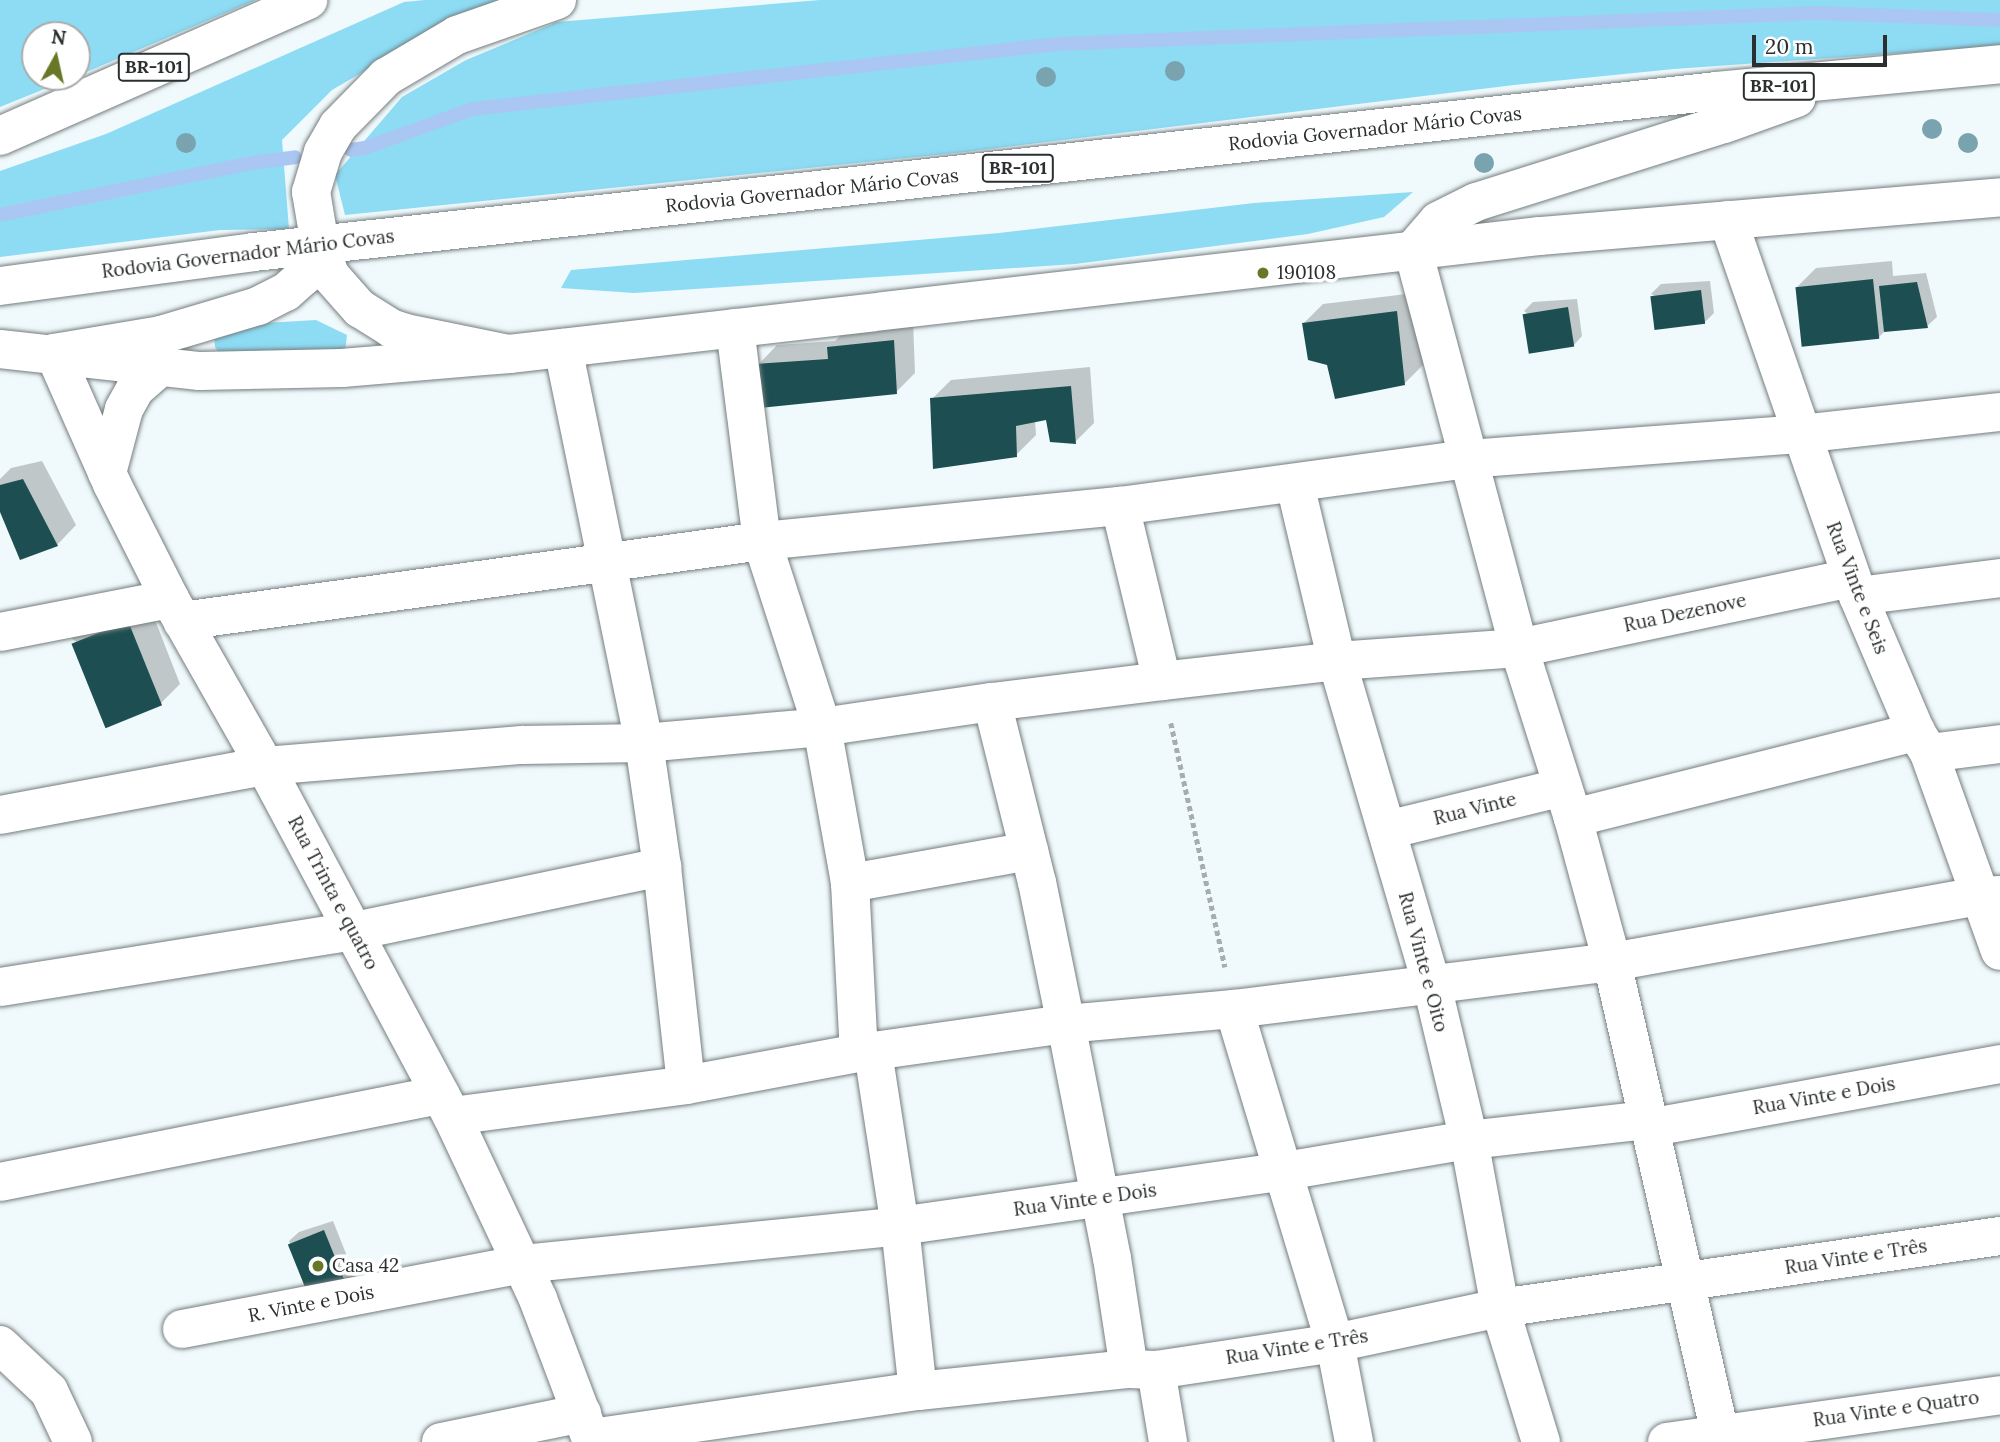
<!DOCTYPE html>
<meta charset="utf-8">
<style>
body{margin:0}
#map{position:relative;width:2000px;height:1442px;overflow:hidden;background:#f0f9fc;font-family:Lora,serif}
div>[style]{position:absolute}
.green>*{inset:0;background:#8ddcf4}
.shadow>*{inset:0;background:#0003}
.stream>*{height:14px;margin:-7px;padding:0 7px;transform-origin:7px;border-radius:7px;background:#aac7f4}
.building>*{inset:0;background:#1d4f52;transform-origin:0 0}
.path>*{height:4.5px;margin-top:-2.25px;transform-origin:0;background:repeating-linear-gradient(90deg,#a6adb0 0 5px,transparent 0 8.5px)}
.roads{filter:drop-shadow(0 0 2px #757d7f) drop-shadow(0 0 2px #757d7f)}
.street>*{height:38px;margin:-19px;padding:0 19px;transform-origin:19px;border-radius:19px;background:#fff}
.secondary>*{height:38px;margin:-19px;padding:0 19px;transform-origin:19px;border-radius:19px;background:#fff}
.highway>*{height:38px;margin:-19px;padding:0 19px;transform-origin:19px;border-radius:19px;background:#fff}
.trees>*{width:20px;height:20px;margin:-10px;border-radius:50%;background:#79a3ae}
.dots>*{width:19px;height:19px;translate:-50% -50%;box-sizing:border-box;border:4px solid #fff;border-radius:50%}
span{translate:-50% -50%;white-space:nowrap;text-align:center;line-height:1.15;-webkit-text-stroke:7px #fff;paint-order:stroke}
.shield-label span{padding:2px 5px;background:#fff;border:2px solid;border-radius:5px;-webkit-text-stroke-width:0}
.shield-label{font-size:18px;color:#2b2f30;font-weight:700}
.street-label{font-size:19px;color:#2b2f30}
.poi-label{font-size:19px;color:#2b2f30}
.left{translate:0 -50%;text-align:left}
.north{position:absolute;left:21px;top:21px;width:70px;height:70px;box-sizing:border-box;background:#fff;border:2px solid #aaacac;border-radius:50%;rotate:8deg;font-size:19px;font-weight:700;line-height:28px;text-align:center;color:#2b2f30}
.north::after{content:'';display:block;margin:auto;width:24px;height:32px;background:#677826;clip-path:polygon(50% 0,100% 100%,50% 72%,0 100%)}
.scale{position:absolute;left:1752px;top:35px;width:135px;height:32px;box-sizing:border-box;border:4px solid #2b2f30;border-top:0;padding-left:9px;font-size:21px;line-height:24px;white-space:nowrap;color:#2b2f30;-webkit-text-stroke:5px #fff;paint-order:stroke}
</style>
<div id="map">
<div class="green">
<div style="clip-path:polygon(0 0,256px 0,77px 76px,77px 35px,35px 35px,35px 77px,74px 77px,0 107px)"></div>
<div style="clip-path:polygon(425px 0,518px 0,435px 30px,332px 90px,282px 140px,289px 229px,220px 230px,0 257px,0 171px,106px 134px,404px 2px)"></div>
<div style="clip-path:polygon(820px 0,2000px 0,2000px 46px,1674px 69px,1514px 85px,965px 152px,345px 215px,335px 175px,402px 97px,466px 60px,557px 22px)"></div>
<div style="clip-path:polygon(1413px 192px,1384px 217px,1308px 234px,1075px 264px,634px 293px,561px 288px,571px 270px,999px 233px,1254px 203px)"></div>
<div style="clip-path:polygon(316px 320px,347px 335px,345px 352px,222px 358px,215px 347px,214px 334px,265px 323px)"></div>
</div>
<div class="shadow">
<div style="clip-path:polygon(1892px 261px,1893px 276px,1926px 273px,1937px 317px,1927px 326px,1886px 330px,1879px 337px,1797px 287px,1816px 268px)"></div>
<div style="clip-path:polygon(1710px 281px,1714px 313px,1704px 323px,1651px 294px,1661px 284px)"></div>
<div style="clip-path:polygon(1415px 293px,1424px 364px,1404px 384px,1329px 364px,1304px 323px,1323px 304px)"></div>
<div style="clip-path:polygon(1577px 299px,1582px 336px,1573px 346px,1524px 311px,1533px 302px)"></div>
<div style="clip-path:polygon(913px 321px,915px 373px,896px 392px,758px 365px,777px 345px,835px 341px,848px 328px)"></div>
<div style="clip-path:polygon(1090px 367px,1094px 423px,1075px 442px,1047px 418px,1035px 420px,1036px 435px,1016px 455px,932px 399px,951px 380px)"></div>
<div style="clip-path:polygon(42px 461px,76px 525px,57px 545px,0 507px,0 479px,11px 468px)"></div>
<div style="clip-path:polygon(148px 602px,180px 684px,161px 703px,71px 638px)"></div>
<div style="clip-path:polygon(333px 1221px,357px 1281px,314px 1301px,289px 1241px,299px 1232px)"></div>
</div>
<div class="stream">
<div style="left:351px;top:150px;width:14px;rotate:-8deg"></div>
<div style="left:365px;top:148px;width:114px;rotate:-20deg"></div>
<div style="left:472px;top:109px;width:590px;rotate:-6.33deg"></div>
<div style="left:1058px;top:44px;width:761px;rotate:-2.34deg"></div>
<div style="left:1818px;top:13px;width:182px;rotate:2.2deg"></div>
<div style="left:0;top:215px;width:262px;rotate:-11.7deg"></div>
<div style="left:257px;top:162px;width:38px;rotate:-7deg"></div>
</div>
<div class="building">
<div style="left:1873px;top:279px;width:60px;height:78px;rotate:84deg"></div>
<div style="clip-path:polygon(1917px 282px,1928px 328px,1884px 332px,1879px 286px)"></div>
<div style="left:1701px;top:290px;width:34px;height:51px;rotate:83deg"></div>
<div style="left:1568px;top:307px;width:40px;height:46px;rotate:81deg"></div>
<div style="clip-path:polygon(1397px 311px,1405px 385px,1335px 399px,1327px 365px,1308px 360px,1302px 323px)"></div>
<div style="clip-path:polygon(894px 340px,897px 394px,760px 408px,756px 364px,828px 359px,827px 347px)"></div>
<div style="clip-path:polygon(1071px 386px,1076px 444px,1050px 442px,1046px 420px,1016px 426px,1017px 457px,933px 469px,930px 398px)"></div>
<div style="clip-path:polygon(23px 479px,58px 546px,20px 560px,0 512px,0 485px)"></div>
<div style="left:128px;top:621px;width:91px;height:61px;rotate:68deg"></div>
<div style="left:324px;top:1230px;width:67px;height:39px;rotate:68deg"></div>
</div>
<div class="path">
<div style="left:1171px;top:723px;width:250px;rotate:77.5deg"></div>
</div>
<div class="roads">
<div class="street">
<div style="left:1728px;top:220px;width:398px;rotate:70.9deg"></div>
<div style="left:1858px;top:596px;width:148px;rotate:66.9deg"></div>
<div style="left:1916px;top:732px;width:25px;rotate:58deg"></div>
<div style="left:1929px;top:753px;width:210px;rotate:70.3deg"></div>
<div style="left:1413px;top:250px;width:412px;rotate:75.1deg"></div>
<div style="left:1519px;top:648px;width:178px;rotate:72.4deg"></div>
<div style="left:1573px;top:818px;width:149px;rotate:74.8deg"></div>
<div style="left:1612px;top:962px;width:492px;rotate:77.1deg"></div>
<div style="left:735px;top:328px;width:215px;rotate:82.8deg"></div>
<div style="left:762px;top:541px;width:195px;rotate:72.1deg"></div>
<div style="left:822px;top:727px;width:158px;rotate:79.8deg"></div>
<div style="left:850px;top:883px;width:170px;rotate:87deg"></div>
<div style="left:563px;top:348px;width:403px;rotate:78.4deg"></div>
<div style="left:644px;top:743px;width:125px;rotate:81.7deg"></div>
<div style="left:662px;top:867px;width:219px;rotate:83.7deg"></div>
<div style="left:54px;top:353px;width:143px;rotate:66.1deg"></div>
<div style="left:112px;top:484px;width:129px;rotate:63.2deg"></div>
<div style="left:170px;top:599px;width:192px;rotate:60.4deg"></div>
<div style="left:265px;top:766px;width:397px;rotate:61.9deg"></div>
<div style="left:452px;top:1116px;width:202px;rotate:64.8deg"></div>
<div style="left:538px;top:1299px;width:153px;rotate:69.3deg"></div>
<div style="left:107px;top:473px;width:66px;rotate:-75.1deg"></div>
<div style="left:124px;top:409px;width:23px;rotate:-61deg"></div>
<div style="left:135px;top:389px;width:32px;rotate:-41deg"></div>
<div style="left:1295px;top:484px;width:182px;rotate:76.7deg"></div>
<div style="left:1337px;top:661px;width:338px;rotate:73.7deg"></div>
<div style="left:1432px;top:985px;width:159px;rotate:76.6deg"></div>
<div style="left:1469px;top:1140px;width:171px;rotate:79.5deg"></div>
<div style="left:1500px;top:1308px;width:140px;rotate:73deg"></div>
<div style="left:1120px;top:506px;width:180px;rotate:76.5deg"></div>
<div style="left:1858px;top:596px;width:143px;rotate:-7.2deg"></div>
<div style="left:182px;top:621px;width:585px;rotate:-7.85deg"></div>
<div style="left:762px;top:541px;width:360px;rotate:-5.6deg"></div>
<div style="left:1120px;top:506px;width:351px;rotate:-7.7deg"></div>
<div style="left:1468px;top:459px;width:333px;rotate:-4.3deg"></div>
<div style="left:1800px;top:434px;width:201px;rotate:-6.3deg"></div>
<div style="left:0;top:632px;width:173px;rotate:-11deg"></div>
<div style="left:992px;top:702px;width:186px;rotate:76deg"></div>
<div style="left:1037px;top:882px;width:145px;rotate:78.5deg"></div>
<div style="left:1066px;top:1024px;width:238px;rotate:78.9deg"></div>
<div style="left:1112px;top:1258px;width:112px;rotate:81.3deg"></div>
<div style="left:1929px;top:753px;width:72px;rotate:-7.2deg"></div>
<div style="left:0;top:815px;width:269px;rotate:-10.5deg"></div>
<div style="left:265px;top:766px;width:258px;rotate:-4.7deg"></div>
<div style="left:522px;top:745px;width:122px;rotate:-0.9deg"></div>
<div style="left:644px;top:743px;width:179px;rotate:-5.1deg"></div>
<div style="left:822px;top:727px;width:172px;rotate:-8.4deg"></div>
<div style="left:992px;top:702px;width:171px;rotate:-7deg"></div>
<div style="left:1162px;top:681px;width:176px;rotate:-6.5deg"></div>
<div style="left:1337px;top:661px;width:182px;rotate:-4.1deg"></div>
<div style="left:1519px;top:648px;width:339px;rotate:-11.9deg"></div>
<div style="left:1573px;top:818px;width:354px;rotate:-14.1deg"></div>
<div style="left:1387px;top:830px;width:181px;rotate:-13.7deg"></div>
<div style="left:850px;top:883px;width:182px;rotate:-10.1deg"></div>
<div style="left:0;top:987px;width:359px;rotate:-9deg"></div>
<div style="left:355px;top:931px;width:314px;rotate:-11.8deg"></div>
<div style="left:1234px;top:1009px;width:349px;rotate:73.2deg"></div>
<div style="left:1335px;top:1343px;width:101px;rotate:79.1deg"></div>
<div style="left:873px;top:1052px;width:176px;rotate:81.2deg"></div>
<div style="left:900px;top:1226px;width:166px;rotate:83.8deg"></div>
<div style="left:452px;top:1116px;width:236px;rotate:-7.5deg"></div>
<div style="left:686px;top:1085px;width:176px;rotate:-10.5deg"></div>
<div style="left:859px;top:1053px;width:209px;rotate:-8deg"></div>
<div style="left:1066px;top:1024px;width:169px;rotate:-5.1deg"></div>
<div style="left:1234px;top:1009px;width:381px;rotate:-7.1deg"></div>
<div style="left:1612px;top:962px;width:374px;rotate:-10.2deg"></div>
<div style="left:1980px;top:896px;width:20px;rotate:-3deg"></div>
<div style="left:1648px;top:1128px;width:358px;rotate:-10.3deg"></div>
<div style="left:0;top:1182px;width:449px;rotate:-11.2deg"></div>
<div style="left:182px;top:1329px;width:346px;rotate:-10.8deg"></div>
<div style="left:522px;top:1264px;width:380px;rotate:-5.7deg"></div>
<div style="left:900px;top:1226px;width:389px;rotate:-8.1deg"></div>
<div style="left:1285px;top:1171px;width:187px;rotate:-9.6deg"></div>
<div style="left:1469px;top:1140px;width:178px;rotate:-6.4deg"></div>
<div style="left:0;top:1345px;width:67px;rotate:43.2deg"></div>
<div style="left:49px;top:1391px;width:56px;rotate:64.8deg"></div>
<div style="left:1156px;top:1370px;width:73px;rotate:80.5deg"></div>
<div style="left:591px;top:1438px;width:330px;rotate:-8.2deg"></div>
<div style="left:918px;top:1391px;width:212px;rotate:-6deg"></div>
<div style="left:1129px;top:1369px;width:27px;rotate:2deg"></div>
<div style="left:1156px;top:1370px;width:181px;rotate:-8.6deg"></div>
<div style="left:1335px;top:1343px;width:169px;rotate:-12deg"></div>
<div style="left:1500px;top:1308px;width:505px;rotate:-8.19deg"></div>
<div style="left:441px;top:1442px;width:144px;rotate:-11.6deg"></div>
<div style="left:1667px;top:1442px;width:336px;rotate:-8deg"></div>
</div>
<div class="secondary">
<div style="left:0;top:349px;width:201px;rotate:6.3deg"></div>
<div style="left:200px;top:371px;width:142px;rotate:-1.2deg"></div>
<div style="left:342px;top:368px;width:168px;rotate:-4.8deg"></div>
<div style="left:509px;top:354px;width:1038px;rotate:-6.53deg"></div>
<div style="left:1540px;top:236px;width:462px;rotate:-4.8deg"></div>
</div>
<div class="highway">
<div style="left:0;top:136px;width:337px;rotate:-23.8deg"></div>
<div style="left:1413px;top:250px;width:38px;rotate:-49deg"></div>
<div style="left:1438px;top:221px;width:42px;rotate:-26.6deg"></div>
<div style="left:1476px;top:202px;width:260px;rotate:-17.5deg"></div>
<div style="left:1724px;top:124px;width:77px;rotate:-19.6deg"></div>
<div style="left:0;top:286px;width:256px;rotate:-7.6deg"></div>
<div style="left:254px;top:252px;width:1472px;rotate:-6.28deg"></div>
<div style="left:1717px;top:91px;width:284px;rotate:-5.4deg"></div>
<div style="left:54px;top:353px;width:109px;rotate:-9.5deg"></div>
<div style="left:161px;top:335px;width:101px;rotate:-16.6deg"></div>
<div style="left:258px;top:306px;width:31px;rotate:-27deg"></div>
<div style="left:286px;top:292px;width:24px;rotate:-42deg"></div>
<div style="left:304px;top:276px;width:35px;rotate:-63deg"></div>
<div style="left:509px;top:354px;width:105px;rotate:-168.5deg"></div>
<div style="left:406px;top:333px;width:16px;rotate:-162deg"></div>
<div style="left:391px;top:328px;width:36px;rotate:-148deg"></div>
<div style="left:360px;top:309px;width:45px;rotate:-131.4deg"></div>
<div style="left:330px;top:275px;width:32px;rotate:-108deg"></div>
<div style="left:320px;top:245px;width:54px;rotate:-99.6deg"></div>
<div style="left:311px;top:192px;width:42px;rotate:-73.3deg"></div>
<div style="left:323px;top:152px;width:30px;rotate:-60deg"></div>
<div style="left:338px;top:126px;width:69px;rotate:-45.6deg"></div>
<div style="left:386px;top:77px;width:82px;rotate:-30.6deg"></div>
<div style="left:457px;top:35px;width:106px;rotate:-19.3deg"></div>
</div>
</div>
<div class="trees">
<div style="left:1175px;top:71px"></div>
<div style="left:1046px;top:77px"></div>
<div style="left:1932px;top:129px"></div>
<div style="left:186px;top:143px"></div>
<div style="left:1968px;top:143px"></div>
<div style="left:1484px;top:163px"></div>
</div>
<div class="dots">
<div style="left:1263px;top:273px;background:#677826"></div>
<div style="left:318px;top:1266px;background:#677826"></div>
</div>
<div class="shield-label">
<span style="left:154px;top:67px">BR-101</span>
<span style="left:1779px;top:86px">BR-101</span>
<span style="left:1018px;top:168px">BR-101</span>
</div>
<div class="street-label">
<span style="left:1375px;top:129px;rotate:-6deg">Rodovia Governador Mário Covas</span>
<span style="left:812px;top:191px;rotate:-6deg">Rodovia Governador Mário Covas</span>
<span style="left:248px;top:254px;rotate:-7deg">Rodovia Governador Mário Covas</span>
<span style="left:1857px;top:588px;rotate:69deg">Rua Vinte e Seis</span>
<span style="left:1685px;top:613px;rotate:-12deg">Rua Dezenove</span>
<span style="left:1475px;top:809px;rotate:-14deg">Rua Vinte</span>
<span style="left:333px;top:893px;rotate:62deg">Rua Trinta e quatro</span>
<span style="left:1423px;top:962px;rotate:75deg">Rua Vinte e Oito</span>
<span style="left:1824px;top:1096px;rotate:-10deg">Rua Vinte e Dois</span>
<span style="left:1085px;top:1200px;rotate:-8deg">Rua Vinte e Dois</span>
<span style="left:1856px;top:1257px;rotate:-9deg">Rua Vinte e Três</span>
<span style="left:311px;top:1304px;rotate:-11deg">R. Vinte e Dois</span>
<span style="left:1297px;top:1347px;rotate:-9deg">Rua Vinte e Três</span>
<span style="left:1896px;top:1409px;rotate:-8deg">Rua Vinte e Quatro</span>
</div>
<div class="poi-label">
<span class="left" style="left:1277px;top:273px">190108</span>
<span class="left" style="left:332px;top:1266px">Casa 42</span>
</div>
<div class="north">N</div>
<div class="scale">20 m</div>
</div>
